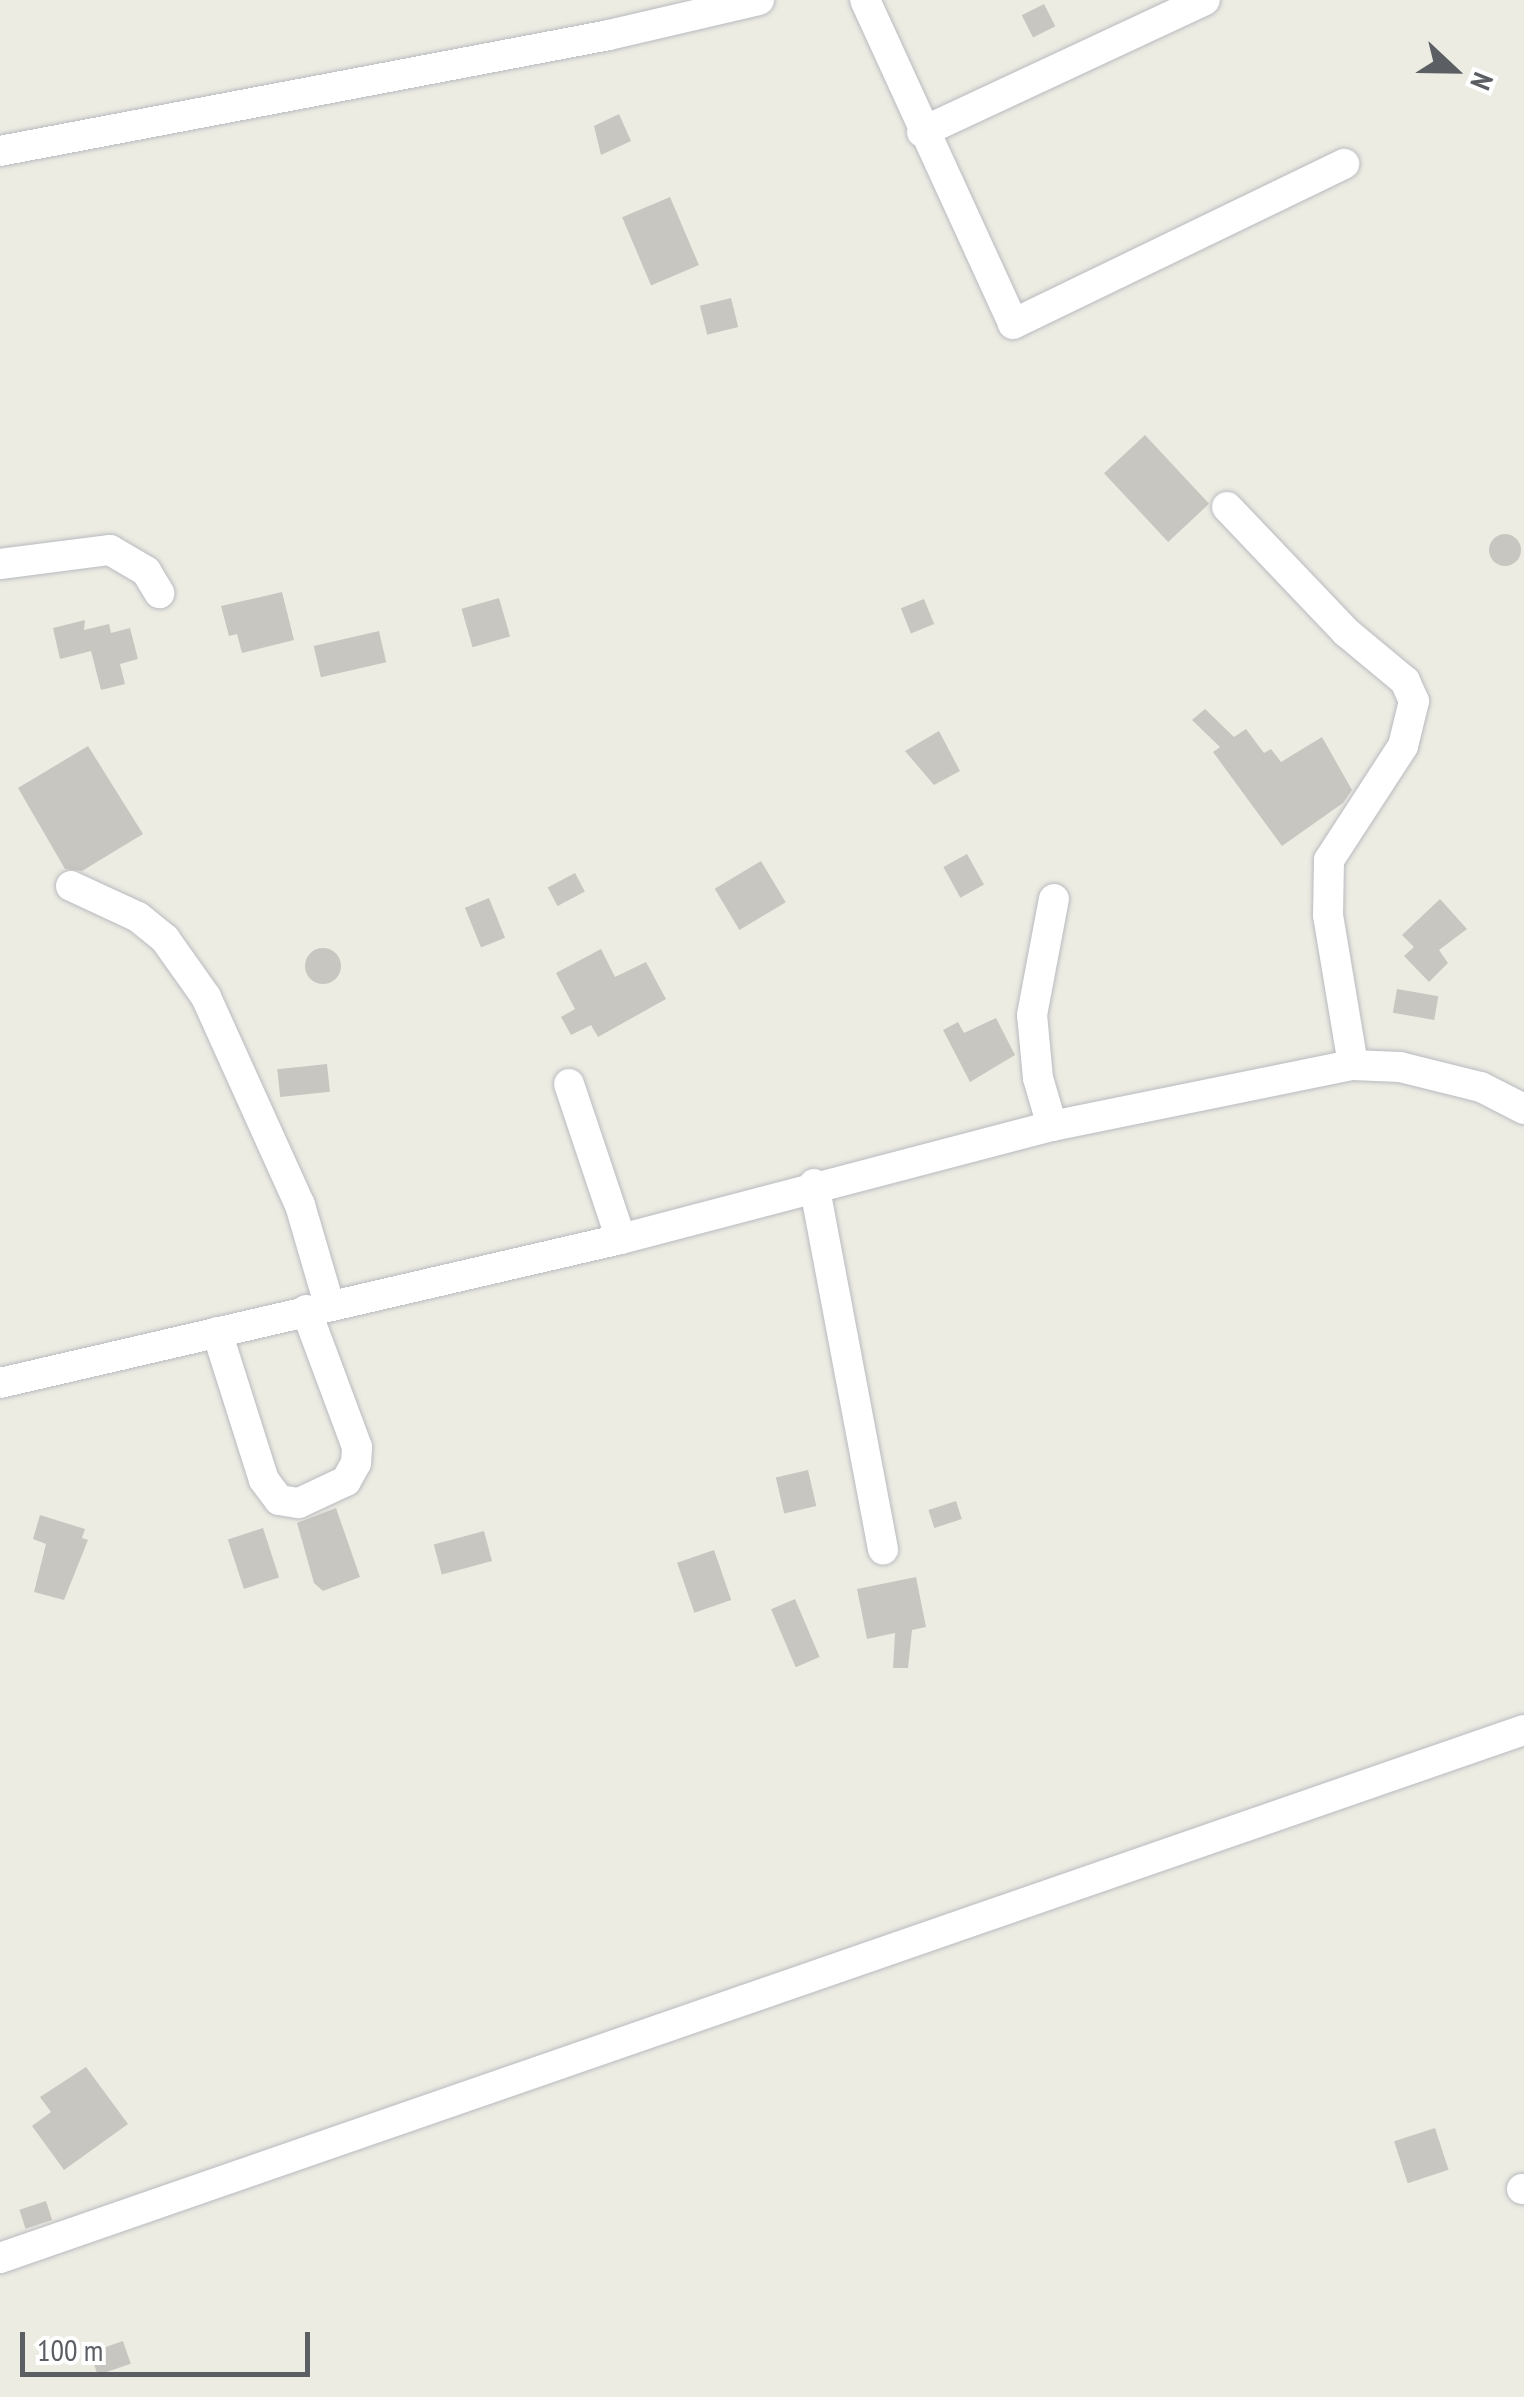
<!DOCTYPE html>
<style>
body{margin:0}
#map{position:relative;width:1524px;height:2397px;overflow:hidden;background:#edece3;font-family:"PT Sans Narrow",sans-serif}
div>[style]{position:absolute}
.building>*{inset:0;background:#c8c6c0;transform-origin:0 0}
.round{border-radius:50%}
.roads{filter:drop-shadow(0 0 2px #b8babf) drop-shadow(0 0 2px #b8babf)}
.minor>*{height:30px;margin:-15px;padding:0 15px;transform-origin:15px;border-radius:15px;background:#fff}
span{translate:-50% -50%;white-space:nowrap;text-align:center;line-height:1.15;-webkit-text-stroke:10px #fff;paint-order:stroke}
.north{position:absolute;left:1404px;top:20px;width:100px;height:100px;-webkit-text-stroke:8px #fff;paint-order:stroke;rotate:112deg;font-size:28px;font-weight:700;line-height:40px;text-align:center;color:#5b5e63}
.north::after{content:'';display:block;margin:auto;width:35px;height:45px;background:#5b5e63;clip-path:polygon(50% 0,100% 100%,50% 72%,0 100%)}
.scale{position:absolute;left:20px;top:2332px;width:290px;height:45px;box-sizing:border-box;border:5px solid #5b5e63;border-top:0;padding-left:12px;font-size:30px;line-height:35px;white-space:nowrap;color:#5b5e63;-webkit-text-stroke:8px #fff;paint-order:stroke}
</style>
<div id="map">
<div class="building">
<div style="left:1044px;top:4px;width:25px;height:25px;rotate:63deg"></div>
<div style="clip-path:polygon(619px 114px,631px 141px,601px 155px,594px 126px)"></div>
<div style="left:670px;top:197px;width:74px;height:52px;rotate:67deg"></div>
<div style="left:731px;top:298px;width:30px;height:32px;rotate:76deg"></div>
<div style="left:1145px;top:435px;width:94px;height:56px;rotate:47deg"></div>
<div class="round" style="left:1489px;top:534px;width:32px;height:32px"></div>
<div style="clip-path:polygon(282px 592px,294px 640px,242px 653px,237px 634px,229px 636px,221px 606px)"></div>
<div style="left:499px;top:598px;width:40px;height:39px;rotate:74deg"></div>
<div style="left:924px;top:599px;width:27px;height:25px;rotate:68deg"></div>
<div style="clip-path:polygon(85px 620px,84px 630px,109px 624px,111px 633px,130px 628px,138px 659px,120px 664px,125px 684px,101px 690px,91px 651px,60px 659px,53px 628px)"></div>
<div style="left:379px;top:631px;width:32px;height:67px;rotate:77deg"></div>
<div style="clip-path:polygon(1205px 709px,1234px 737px,1246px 729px,1264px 753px,1271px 749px,1281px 762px,1322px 737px,1352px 790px,1343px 803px,1282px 846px,1213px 752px,1220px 747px,1192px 720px)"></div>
<div style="clip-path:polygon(939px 731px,960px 771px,934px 785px,905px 751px)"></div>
<div style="clip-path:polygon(88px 746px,143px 834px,82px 871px,65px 869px,18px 788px)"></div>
<div style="left:967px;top:854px;width:35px;height:27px;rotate:61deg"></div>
<div style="left:761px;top:861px;width:48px;height:54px;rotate:59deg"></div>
<div style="left:575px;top:873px;width:21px;height:31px;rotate:62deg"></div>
<div style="left:489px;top:898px;width:43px;height:26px;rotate:68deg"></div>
<div style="clip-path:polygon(1440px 899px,1467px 929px,1439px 950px,1448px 963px,1429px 982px,1404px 956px,1414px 947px,1402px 935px)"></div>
<div class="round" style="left:305px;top:948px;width:36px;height:36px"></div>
<div style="clip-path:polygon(601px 949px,615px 977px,646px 962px,666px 999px,598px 1037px,591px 1025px,571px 1035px,561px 1017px,575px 1009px,556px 973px)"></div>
<div style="left:1397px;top:989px;width:42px;height:24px;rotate:10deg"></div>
<div style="clip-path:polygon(996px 1018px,1015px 1055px,970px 1082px,943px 1030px,958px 1022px,964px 1033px)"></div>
<div style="left:327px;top:1064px;width:28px;height:50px;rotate:84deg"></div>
<div style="left:808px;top:1470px;width:37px;height:33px;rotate:77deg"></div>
<div style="left:956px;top:1501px;width:19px;height:29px;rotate:72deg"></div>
<div style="clip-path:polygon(336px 1508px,360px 1577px,323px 1591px,314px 1583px,297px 1523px)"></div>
<div style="clip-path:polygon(40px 1515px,85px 1529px,82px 1538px,88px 1540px,64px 1600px,34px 1592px,46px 1544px,33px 1539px)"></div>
<div style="left:263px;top:1528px;width:52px;height:37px;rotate:72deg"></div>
<div style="left:484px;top:1531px;width:31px;height:52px;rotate:75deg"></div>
<div style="left:714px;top:1550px;width:53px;height:39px;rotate:71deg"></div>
<div style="clip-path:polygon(916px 1577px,926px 1627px,912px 1630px,908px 1668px,893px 1668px,895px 1633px,867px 1639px,857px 1589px)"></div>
<div style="left:795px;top:1599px;width:63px;height:26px;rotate:67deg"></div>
<div style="clip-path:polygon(86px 2067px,128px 2124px,64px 2170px,32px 2126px,51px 2112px,40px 2097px)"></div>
<div style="left:1435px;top:2128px;width:44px;height:43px;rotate:72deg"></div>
<div style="left:46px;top:2201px;width:20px;height:28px;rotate:72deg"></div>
<div style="left:123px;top:2341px;width:24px;height:35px;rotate:71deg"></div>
</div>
<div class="roads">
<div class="minor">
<div style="left:865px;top:0;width:356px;rotate:65.4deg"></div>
<div style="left:1013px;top:324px;width:368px;rotate:-25.8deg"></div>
<div style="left:922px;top:132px;width:312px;rotate:-25deg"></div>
<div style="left:0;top:151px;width:620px;rotate:-10.78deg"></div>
<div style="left:609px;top:35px;width:154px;rotate:-13.1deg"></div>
<div style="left:1227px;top:507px;width:173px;rotate:46.4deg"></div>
<div style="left:1346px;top:632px;width:77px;rotate:39.7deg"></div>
<div style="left:1405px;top:681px;width:22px;rotate:66deg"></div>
<div style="left:1414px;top:701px;width:46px;rotate:103.7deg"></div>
<div style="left:1403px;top:746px;width:136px;rotate:123deg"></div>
<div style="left:1329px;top:860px;width:55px;rotate:91deg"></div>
<div style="left:1328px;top:915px;width:152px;rotate:80.5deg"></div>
<div style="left:0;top:564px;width:111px;rotate:-7.3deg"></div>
<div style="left:110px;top:550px;width:42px;rotate:30.3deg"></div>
<div style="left:146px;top:571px;width:26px;rotate:59deg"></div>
<div style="left:71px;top:886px;width:74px;rotate:24.8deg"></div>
<div style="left:138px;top:917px;width:35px;rotate:39deg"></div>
<div style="left:165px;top:939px;width:71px;rotate:54.7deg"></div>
<div style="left:206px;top:997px;width:228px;rotate:65.7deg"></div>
<div style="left:300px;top:1205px;width:103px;rotate:73.7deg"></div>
<div style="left:569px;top:1084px;width:163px;rotate:71.5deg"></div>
<div style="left:1052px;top:1126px;width:50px;rotate:-106.3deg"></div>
<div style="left:1038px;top:1078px;width:63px;rotate:-95.4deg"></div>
<div style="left:1032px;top:1015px;width:118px;rotate:-79.3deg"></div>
<div style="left:814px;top:1184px;width:372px;rotate:79.3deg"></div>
<div style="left:217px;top:1332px;width:155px;rotate:72.4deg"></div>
<div style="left:264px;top:1480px;width:25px;rotate:53deg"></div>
<div style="left:279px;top:1500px;width:20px;rotate:9deg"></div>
<div style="left:299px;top:1503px;width:52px;rotate:-25.1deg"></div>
<div style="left:346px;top:1481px;width:21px;rotate:-61deg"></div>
<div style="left:356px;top:1463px;width:16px;rotate:-86deg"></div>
<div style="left:357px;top:1447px;width:146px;rotate:-110.4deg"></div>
<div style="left:0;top:1383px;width:637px;rotate:-13.06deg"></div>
<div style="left:621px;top:1239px;width:446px;rotate:-14.7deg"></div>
<div style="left:1052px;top:1126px;width:307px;rotate:-11.5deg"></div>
<div style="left:1353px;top:1065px;width:47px;rotate:2.4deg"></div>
<div style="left:1400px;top:1067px;width:83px;rotate:13.9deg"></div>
<div style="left:1481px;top:1087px;width:48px;rotate:27.1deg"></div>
<div style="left:1522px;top:2189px;width:2px"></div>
<div style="left:0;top:2258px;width:1613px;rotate:-19.11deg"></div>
</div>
</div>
<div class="north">N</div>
<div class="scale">100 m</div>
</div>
